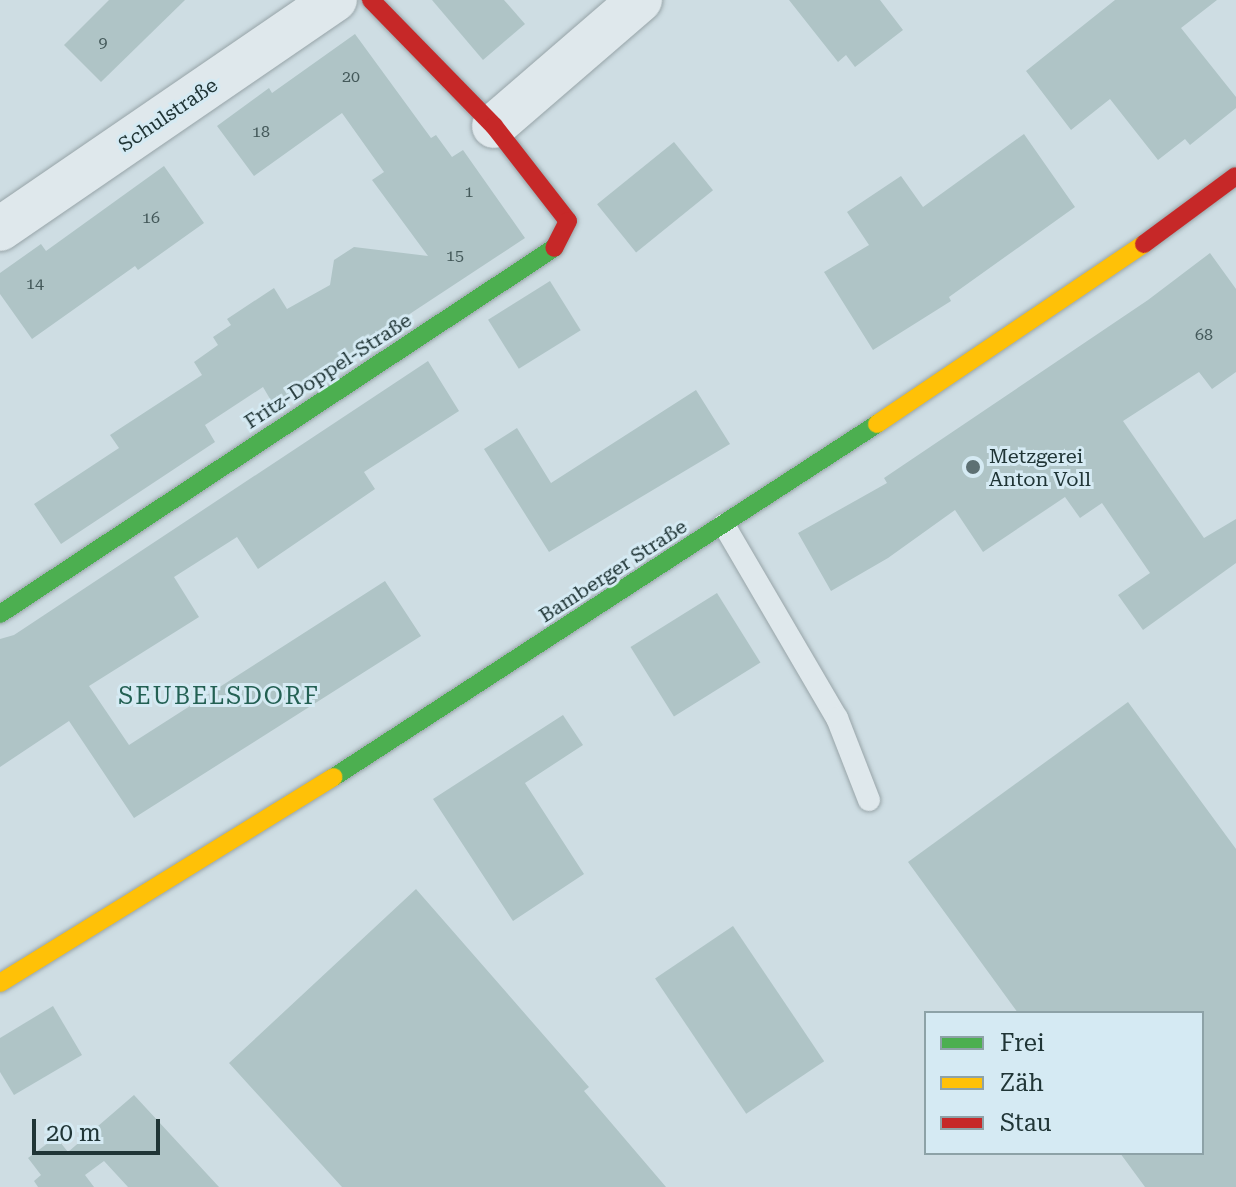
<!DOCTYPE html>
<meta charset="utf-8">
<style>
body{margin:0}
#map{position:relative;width:1236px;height:1187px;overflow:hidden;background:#cedde3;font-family:"Roboto Serif",serif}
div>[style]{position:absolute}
.building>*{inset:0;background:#afc4c6;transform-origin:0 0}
.roads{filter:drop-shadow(0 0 2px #97a4a8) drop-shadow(0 0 2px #97a4a8)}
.lane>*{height:22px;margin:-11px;padding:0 11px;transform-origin:11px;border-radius:11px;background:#dfe8ec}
.street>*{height:44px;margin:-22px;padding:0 22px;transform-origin:22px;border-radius:22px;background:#dfe8ec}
.fast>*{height:18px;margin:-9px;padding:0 9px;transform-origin:9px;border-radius:9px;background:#4caf50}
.slow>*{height:18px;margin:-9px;padding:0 9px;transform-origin:9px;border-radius:9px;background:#ffc107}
.jam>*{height:18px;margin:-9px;padding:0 9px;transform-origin:9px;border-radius:9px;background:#c62828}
.dots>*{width:22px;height:22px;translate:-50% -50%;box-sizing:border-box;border:4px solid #d5eaf3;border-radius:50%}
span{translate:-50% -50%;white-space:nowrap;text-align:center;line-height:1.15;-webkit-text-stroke:6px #d5eaf3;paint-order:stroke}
.number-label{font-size:16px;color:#44595a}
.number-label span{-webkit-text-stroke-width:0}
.street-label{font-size:20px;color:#203536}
.poi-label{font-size:20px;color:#203536}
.left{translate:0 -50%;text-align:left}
.quarter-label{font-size:24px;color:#236053;letter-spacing:2px}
.legend{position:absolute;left:924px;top:1011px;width:280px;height:144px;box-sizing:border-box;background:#d5eaf3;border:2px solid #8da2a7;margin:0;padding:10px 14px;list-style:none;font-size:24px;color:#203536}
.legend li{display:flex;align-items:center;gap:16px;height:40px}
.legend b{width:40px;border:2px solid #8da2a7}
.scale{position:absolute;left:32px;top:1119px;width:128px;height:36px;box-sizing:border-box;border:4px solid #203536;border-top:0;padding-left:10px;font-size:24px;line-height:28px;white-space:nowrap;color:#203536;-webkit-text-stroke:6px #d5eaf3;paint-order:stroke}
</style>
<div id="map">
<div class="building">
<div style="clip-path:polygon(109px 0,185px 0,101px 82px,64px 45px)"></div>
<div style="clip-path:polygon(432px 0,504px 0,525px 24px,483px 60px)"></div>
<div style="clip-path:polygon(789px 0,880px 0,903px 30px,855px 67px,846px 55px,838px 62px)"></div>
<div style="clip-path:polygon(1115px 0,1217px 0,1181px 28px,1236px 97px,1236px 108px,1190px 145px,1185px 139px,1158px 160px,1110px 99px,1071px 130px,1026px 71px)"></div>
<div style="clip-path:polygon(355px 34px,431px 138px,436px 135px,452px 157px,463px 150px,525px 238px,273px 404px,263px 387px,205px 425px,215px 442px,61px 544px,34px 504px,119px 448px,110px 435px,202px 375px,194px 362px,218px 345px,213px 337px,231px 325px,227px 319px,274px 288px,287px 309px,330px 285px,334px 260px,354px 247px,428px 256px,372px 180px,384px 172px,342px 113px,254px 176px,217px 126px,269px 88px,272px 93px)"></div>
<div style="clip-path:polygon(1024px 134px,1075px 207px,949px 297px,951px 301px,873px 350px,824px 272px,869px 245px,847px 212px,901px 176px,923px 207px)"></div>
<div style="left:674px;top:142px;width:62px;height:99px;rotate:51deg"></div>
<div style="clip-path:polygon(164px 166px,204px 223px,138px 270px,135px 266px,32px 339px,0 294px,0 273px,41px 244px,46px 251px)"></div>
<div style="clip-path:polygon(1210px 253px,1236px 289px,1236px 372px,1212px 389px,1199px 372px,1123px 421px,1204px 538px,1236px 519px,1236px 563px,1143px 630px,1118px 595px,1150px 573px,1102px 503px,1080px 518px,1065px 497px,983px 552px,955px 510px,888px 558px,831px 591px,798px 533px,887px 483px,884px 478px,1148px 300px)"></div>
<div style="left:550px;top:281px;width:58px;height:73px;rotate:58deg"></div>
<div style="clip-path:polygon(428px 361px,459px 411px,364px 472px,375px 489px,258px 569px,237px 537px,174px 577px,199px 617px,89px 686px,129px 745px,385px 581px,421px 636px,134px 818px,69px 721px,0 767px,0 639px,14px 635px)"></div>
<div style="clip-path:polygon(696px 390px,730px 444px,549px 552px,484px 449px,517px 428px,551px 483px)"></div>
<div style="left:717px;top:593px;width:82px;height:102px;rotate:58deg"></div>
<div style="clip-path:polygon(1128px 702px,1236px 849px,1236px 1187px,1145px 1187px,1120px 1153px,1202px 1153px,1202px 1013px,1018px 1013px,908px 862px)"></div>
<div style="clip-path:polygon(563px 715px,583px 745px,525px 783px,584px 874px,513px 921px,433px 799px)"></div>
<div style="clip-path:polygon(416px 889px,589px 1087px,584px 1091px,666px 1187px,342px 1187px,229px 1063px)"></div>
<div style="left:733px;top:926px;width:163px;height:94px;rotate:56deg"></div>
<div style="clip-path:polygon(53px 1006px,82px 1055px,14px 1095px,0 1072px,0 1038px)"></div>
<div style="clip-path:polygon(134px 1095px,219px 1187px,128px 1187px,104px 1161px,85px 1175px,94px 1187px,38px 1187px,34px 1181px,41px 1175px,28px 1158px,56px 1137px,68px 1152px)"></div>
</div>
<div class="roads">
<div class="lane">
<div style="left:724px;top:525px;width:224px;rotate:59.7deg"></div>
<div style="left:837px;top:718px;width:88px;rotate:68.7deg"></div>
</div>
<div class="street">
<div style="left:494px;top:126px;width:193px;rotate:-40.8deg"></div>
<div style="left:0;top:229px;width:406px;rotate:-34.4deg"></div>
</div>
<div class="fast">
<div style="left:0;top:614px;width:664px;rotate:-33.45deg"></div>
<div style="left:334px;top:777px;width:648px;rotate:-33.03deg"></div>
</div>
<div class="slow">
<div style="left:877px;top:424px;width:322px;rotate:-34deg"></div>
<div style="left:0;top:983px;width:392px;rotate:-31.7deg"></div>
</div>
<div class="jam">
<div style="left:371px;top:0;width:176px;rotate:45.7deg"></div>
<div style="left:494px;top:126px;width:120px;rotate:52.1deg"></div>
<div style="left:568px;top:221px;width:30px;rotate:117deg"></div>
<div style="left:1144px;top:244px;width:114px;rotate:-36.5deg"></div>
</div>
</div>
<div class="dots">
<div style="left:973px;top:467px;background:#5d7073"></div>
</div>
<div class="number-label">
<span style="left:103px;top:43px">9</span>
<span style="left:351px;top:77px">20</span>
<span style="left:261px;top:132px">18</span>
<span style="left:469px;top:192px">1</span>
<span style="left:151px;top:218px">16</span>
<span style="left:455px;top:256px">15</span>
<span style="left:35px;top:284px">14</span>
<span style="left:1204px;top:335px">68</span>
</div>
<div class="street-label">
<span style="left:168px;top:115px;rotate:-34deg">Schulstraße</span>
<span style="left:328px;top:371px;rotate:-33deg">Fritz-Doppel-Straße</span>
<span style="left:613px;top:571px;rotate:-33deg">Bamberger Straße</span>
</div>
<div class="poi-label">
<span class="left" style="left:989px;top:468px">Metzgerei<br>Anton Voll</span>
</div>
<div class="quarter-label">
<span style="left:219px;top:697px">SEUBELSDORF</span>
</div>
<ul class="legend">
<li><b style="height:10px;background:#4caf50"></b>Frei</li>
<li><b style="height:10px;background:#ffc107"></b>Zäh</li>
<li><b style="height:10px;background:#c62828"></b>Stau</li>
</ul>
<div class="scale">20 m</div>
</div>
